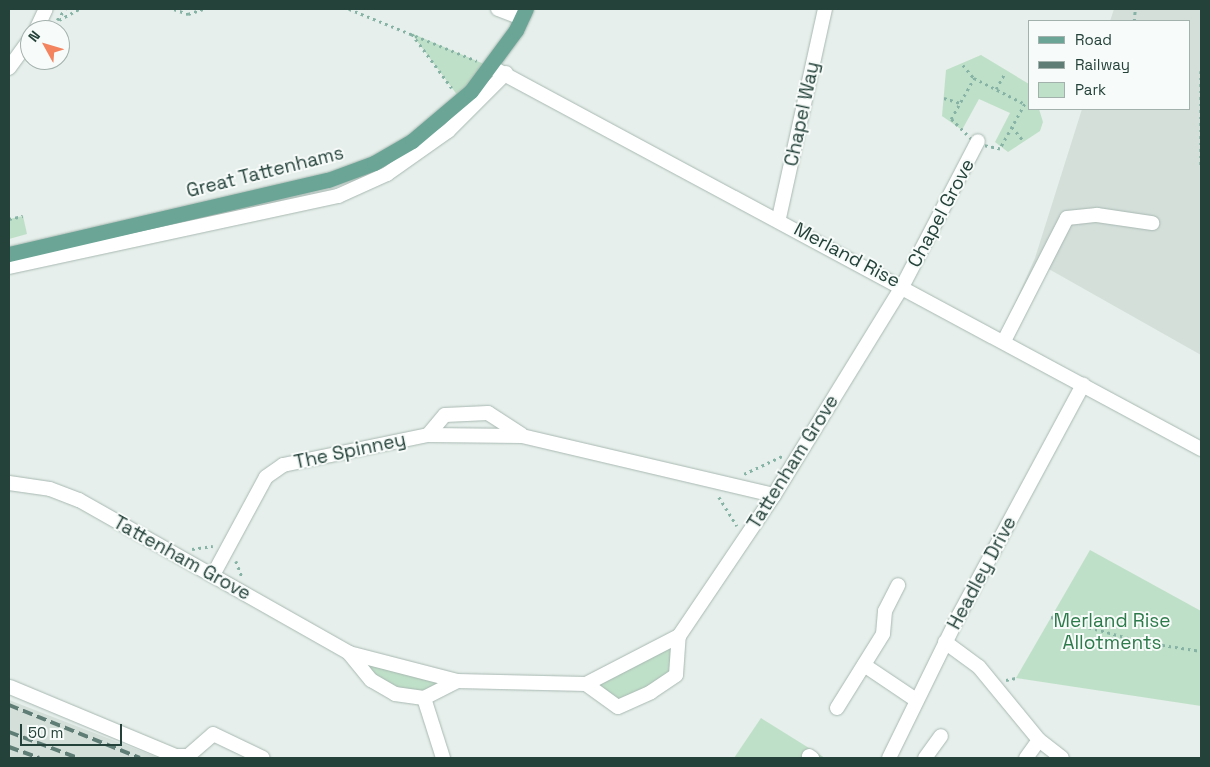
<!DOCTYPE html>
<style>
body{margin:0}
#map{position:relative;width:1210px;height:767px;overflow:hidden;background:#e6efeb;font-family:"Space Grotesk",sans-serif}
div>[style]{position:absolute}
.built>*{inset:0;background:#d4dfda}
.green>*{inset:0;background:#bfe0c8}
.path>*{height:2.5px;margin-top:-1.25px;transform-origin:0;background:repeating-linear-gradient(90deg,#86b3a5 0 2.5px,transparent 0 6.5px)}
.roads{filter:drop-shadow(0 0 1px #a8b8b2) drop-shadow(0 0 1px #a8b8b2)}
.minor>*{height:14px;margin:-7px;padding:0 7px;transform-origin:7px;border-radius:7px;background:#fff}
.major>*{height:15px;margin:-7.5px;padding:0 7.5px;transform-origin:7.5px;border-radius:7.5px;background:#6aa596}
.rail>*{height:4px;margin-top:-2px;transform-origin:0;background:repeating-linear-gradient(90deg,#5f7d75 0 10px,transparent 0 15px)}
span{translate:-50% -50%;white-space:nowrap;text-align:center;line-height:1.15;-webkit-text-stroke:4px #f7fbf9;paint-order:stroke}
.street-label{font-size:19px;color:#24423a}
.park-label{font-size:19px;color:#2d7a4b}
.frame{position:absolute;inset:0;border:10px solid #24423a;pointer-events:none}
.legend{position:absolute;left:1028px;top:20px;width:162px;height:90px;box-sizing:border-box;background:#f7fbf9;border:1px solid #a3b1ad;margin:0;padding:6px 9px;list-style:none;font-size:15px;color:#24423a}
.legend li{display:flex;align-items:center;gap:10px;height:25px}
.legend b{width:25px;border:1px solid #a3b1ad}
.north{position:absolute;left:20px;top:20px;width:50px;height:50px;box-sizing:border-box;background:#f7fbf9;border:1px solid #a3b1ad;border-radius:50%;rotate:309deg;font-size:14px;font-weight:700;line-height:20px;text-align:center;color:#24423a}
.north::after{content:'';display:block;margin:auto;width:18px;height:22px;background:#f4845f;clip-path:polygon(50% 0,100% 100%,50% 72%,0 100%)}
.scale{position:absolute;left:20px;top:724px;width:102px;height:22px;box-sizing:border-box;border:2px solid #24423a;border-top:0;padding-left:6px;font-size:15px;line-height:18px;white-space:nowrap;color:#24423a;-webkit-text-stroke:4px #f7fbf9;paint-order:stroke}
</style>
<div id="map">
<div class="built">
<div style="clip-path:polygon(1114px 9px,1201px 9px,1201px 355px,1047px 268px,1016px 318px,1009px 316px,1035px 258px,1082px 109px,1189px 109px,1189px 21px,1110px 21px)"></div>
<div style="clip-path:polygon(9px 700px,159px 758px,9px 758px)"></div>
</div>
<div class="green">
<div style="clip-path:polygon(411px 33px,491px 67px,461px 100px)"></div>
<div style="clip-path:polygon(981px 55px,1029px 84px,1029px 109px,1039px 109px,1043px 122px,1040px 131px,1008px 152px,995px 142px,1010px 113px,979px 99px,962px 130px,942px 116px,946px 70px)"></div>
<div style="clip-path:polygon(23px 216px,27px 234px,9px 239px,9px 219px)"></div>
<div style="clip-path:polygon(1090px 550px,1201px 611px,1201px 706px,1016px 678px)"></div>
<div style="clip-path:polygon(679px 636px,676px 675px,618px 707px,586px 684px)"></div>
<div style="clip-path:polygon(349px 653px,457px 681px,444px 691px,395px 694px)"></div>
<div style="clip-path:polygon(761px 718px,825px 758px,734px 758px)"></div>
</div>
<div class="path">
<div style="left:174px;top:9px;width:15px;rotate:20deg"></div>
<div style="left:188px;top:14px;width:16px;rotate:-18deg"></div>
<div style="left:349px;top:9px;width:138px;rotate:22.1deg"></div>
<div style="left:57px;top:20px;width:14px;rotate:-54deg"></div>
<div style="left:59px;top:20px;width:23px;rotate:-29deg"></div>
<div style="left:1134px;top:21px;width:12px;rotate:-85deg"></div>
<div style="left:412px;top:34px;width:67px;rotate:53.5deg"></div>
<div style="left:963px;top:65px;width:17px;rotate:50deg"></div>
<div style="left:1201px;top:71px;width:96px;rotate:90deg"></div>
<div style="left:974px;top:78px;width:57px;rotate:27deg"></div>
<div style="left:1025px;top:104px;width:51px;rotate:119.1deg"></div>
<div style="left:1000px;top:149px;width:25px;rotate:-168deg"></div>
<div style="left:976px;top:144px;width:35px;rotate:-135deg"></div>
<div style="left:951px;top:119px;width:47px;rotate:-60.7deg"></div>
<div style="left:996px;top:89px;width:18px;rotate:-61deg"></div>
<div style="left:944px;top:98px;width:17px;rotate:17deg"></div>
<div style="left:1012px;top:127px;width:17px;rotate:50deg"></div>
<div style="left:9px;top:219px;width:14px;rotate:-12deg"></div>
<div style="left:744px;top:474px;width:42px;rotate:-25.3deg"></div>
<div style="left:719px;top:497px;width:34px;rotate:58deg"></div>
<div style="left:192px;top:549px;width:21px;rotate:-8deg"></div>
<div style="left:236px;top:561px;width:17px;rotate:69deg"></div>
<div style="left:1051px;top:617px;width:95px;rotate:15.2deg"></div>
<div style="left:1143px;top:642px;width:59px;rotate:8.8deg"></div>
<div style="left:1006px;top:680px;width:10px;rotate:-11deg"></div>
</div>
<div class="roads">
<div class="minor">
<div style="left:498px;top:9px;width:26px;rotate:21deg"></div>
<div style="left:36px;top:30px;width:23px;rotate:-65deg"></div>
<div style="left:491px;top:67px;width:806px;rotate:28.28deg"></div>
<div style="left:9px;top:68px;width:36px;rotate:-54deg"></div>
<div style="left:779px;top:218px;width:214px;rotate:-77.6deg"></div>
<div style="left:9px;top:267px;width:337px;rotate:-12.2deg"></div>
<div style="left:338px;top:196px;width:54px;rotate:-24.2deg"></div>
<div style="left:387px;top:174px;width:75px;rotate:-35.2deg"></div>
<div style="left:448px;top:131px;width:82px;rotate:-45deg"></div>
<div style="left:1004px;top:341px;width:138px;rotate:-62.9deg"></div>
<div style="left:1067px;top:218px;width:30px;rotate:-6deg"></div>
<div style="left:1097px;top:215px;width:56px;rotate:8.3deg"></div>
<div style="left:428px;top:435px;width:26px;rotate:-50deg"></div>
<div style="left:445px;top:415px;width:43px;rotate:-2.7deg"></div>
<div style="left:488px;top:413px;width:40px;rotate:32.9deg"></div>
<div style="left:9px;top:483px;width:41px;rotate:8.3deg"></div>
<div style="left:50px;top:489px;width:31px;rotate:21deg"></div>
<div style="left:79px;top:500px;width:310px;rotate:29.5deg"></div>
<div style="left:349px;top:653px;width:112px;rotate:14.5deg"></div>
<div style="left:457px;top:681px;width:129px;rotate:1.3deg"></div>
<div style="left:586px;top:684px;width:105px;rotate:-27.3deg"></div>
<div style="left:679px;top:636px;width:170px;rotate:-56deg"></div>
<div style="left:774px;top:495px;width:246px;rotate:-58.4deg"></div>
<div style="left:903px;top:285px;width:162px;rotate:-62.5deg"></div>
<div style="left:213px;top:575px;width:111px;rotate:-61.6deg"></div>
<div style="left:266px;top:477px;width:21px;rotate:-35deg"></div>
<div style="left:283px;top:465px;width:148px;rotate:-11.7deg"></div>
<div style="left:428px;top:435px;width:94px;rotate:0.6deg"></div>
<div style="left:522px;top:436px;width:259px;rotate:13.2deg"></div>
<div style="left:945px;top:642px;width:42px;rotate:36.3deg"></div>
<div style="left:979px;top:667px;width:94px;rotate:50.6deg"></div>
<div style="left:1039px;top:740px;width:29px;rotate:38deg"></div>
<div style="left:349px;top:653px;width:35px;rotate:51deg"></div>
<div style="left:371px;top:680px;width:28px;rotate:30deg"></div>
<div style="left:395px;top:694px;width:29px;rotate:8deg"></div>
<div style="left:424px;top:698px;width:37px;rotate:-27deg"></div>
<div style="left:864px;top:665px;width:63px;rotate:33.9deg"></div>
<div style="left:586px;top:684px;width:39px;rotate:36deg"></div>
<div style="left:618px;top:707px;width:36px;rotate:-24deg"></div>
<div style="left:651px;top:692px;width:30px;rotate:-34deg"></div>
<div style="left:676px;top:675px;width:39px;rotate:-86deg"></div>
<div style="left:10px;top:687px;width:180px;rotate:22.6deg"></div>
<div style="left:176px;top:756px;width:12px"></div>
<div style="left:188px;top:756px;width:33px;rotate:-41deg"></div>
<div style="left:213px;top:734px;width:55px;rotate:25.6deg"></div>
<div style="left:424px;top:698px;width:63px;rotate:72.4deg"></div>
<div style="left:837px;top:708px;width:87px;rotate:-58.1deg"></div>
<div style="left:883px;top:634px;width:23px;rotate:-85deg"></div>
<div style="left:885px;top:611px;width:29px;rotate:-63deg"></div>
<div style="left:809px;top:756px;width:4px;rotate:34deg"></div>
<div style="left:889px;top:758px;width:157px;rotate:-63.9deg"></div>
<div style="left:958px;top:617px;width:264px;rotate:-61.7deg"></div>
<div style="left:925px;top:758px;width:27px;rotate:-54deg"></div>
<div style="left:1026px;top:758px;width:22px;rotate:-54deg"></div>
</div>
<div class="major">
<div style="left:9px;top:254px;width:327px;rotate:-13.1deg"></div>
<div style="left:328px;top:180px;width:49px;rotate:-20.3deg"></div>
<div style="left:374px;top:163px;width:44px;rotate:-30.1deg"></div>
<div style="left:412px;top:141px;width:77px;rotate:-40.3deg"></div>
<div style="left:471px;top:91px;width:76px;rotate:-53.6deg"></div>
<div style="left:516px;top:30px;width:23px;rotate:-65deg"></div>
</div>
</div>
<div class="rail">
<div style="left:9px;top:705px;width:141px;rotate:22deg"></div>
<div style="left:9px;top:732px;width:74px;rotate:20.6deg"></div>
<div style="left:9px;top:747px;width:32px;rotate:20deg"></div>
</div>
<div class="street-label">
<span style="left:802px;top:114px;rotate:-78deg">Chapel Way</span>
<span style="left:265px;top:172px;rotate:-14deg">Great Tattenhams</span>
<span style="left:941px;top:213px;rotate:-62deg">Chapel Grove</span>
<span style="left:847px;top:255px;rotate:28deg">Merland Rise</span>
<span style="left:350px;top:451px;rotate:-12deg">The Spinney</span>
<span style="left:793px;top:462px;rotate:-58deg">Tattenham Grove</span>
<span style="left:182px;top:558px;rotate:29deg">Tattenham Grove</span>
<span style="left:982px;top:573px;rotate:-62deg">Headley Drive</span>
</div>
<div class="park-label">
<span style="left:1112px;top:632px">Merland Rise<br>Allotments</span>
</div>
<div class="frame"></div>
<ul class="legend">
<li><b style="height:6px;background:#6aa596"></b>Road</li>
<li><b style="height:6px;background:#5f7d75"></b>Railway</li>
<li><b style="height:14px;background:#bfe0c8"></b>Park</li>
</ul>
<div class="north">N</div>
<div class="scale">50 m</div>
</div>
